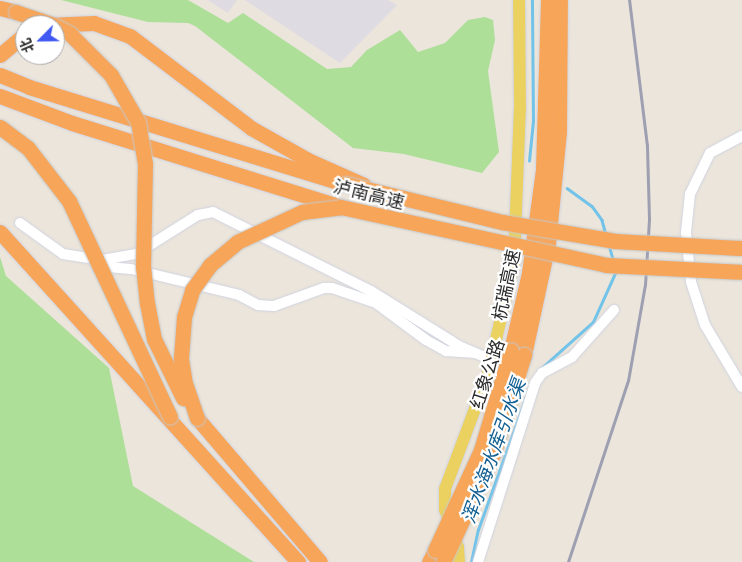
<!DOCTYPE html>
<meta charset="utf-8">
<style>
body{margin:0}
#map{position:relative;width:742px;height:562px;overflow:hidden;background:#ebe5db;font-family:Barlow,"Noto Sans SC",sans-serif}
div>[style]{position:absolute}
.industrial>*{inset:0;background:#dedbe3}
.green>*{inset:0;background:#addf99}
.stream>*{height:2.5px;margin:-1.25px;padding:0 1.25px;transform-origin:1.25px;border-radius:1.25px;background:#71c3e9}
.roads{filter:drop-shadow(0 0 1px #d0d3e1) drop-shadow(0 0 1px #d0d3e1)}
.minor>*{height:10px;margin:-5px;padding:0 5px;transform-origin:5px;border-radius:5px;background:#fff}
.major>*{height:12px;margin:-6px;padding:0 6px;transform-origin:6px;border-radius:6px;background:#ead160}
.highway>*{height:15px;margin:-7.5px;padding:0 7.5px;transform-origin:7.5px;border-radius:7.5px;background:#f7a559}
.rail>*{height:2.5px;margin:-1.25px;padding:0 1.25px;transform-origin:1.25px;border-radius:1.25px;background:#9ea0b2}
.bridges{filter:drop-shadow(0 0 1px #c7c7c7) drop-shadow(0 0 1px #c7c7c7)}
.highway-bridge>*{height:15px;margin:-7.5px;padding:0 7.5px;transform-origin:7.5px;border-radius:7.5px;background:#f7a559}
span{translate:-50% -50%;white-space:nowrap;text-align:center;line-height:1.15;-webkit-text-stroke:4.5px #fff;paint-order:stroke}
.street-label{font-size:18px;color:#292929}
.water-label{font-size:19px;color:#136093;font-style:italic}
.north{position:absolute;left:15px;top:15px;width:50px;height:50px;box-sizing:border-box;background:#fff;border:1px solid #a9a9a9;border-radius:50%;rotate:247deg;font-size:14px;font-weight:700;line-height:20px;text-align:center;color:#292929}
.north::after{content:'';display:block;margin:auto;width:18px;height:22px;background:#4059f2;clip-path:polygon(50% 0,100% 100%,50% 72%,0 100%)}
</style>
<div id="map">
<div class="industrial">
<div style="clip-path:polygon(208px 0,237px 0,228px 13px)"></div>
<div style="clip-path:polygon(245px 0,388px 0,397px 5px,340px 63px)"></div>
</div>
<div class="green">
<div style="clip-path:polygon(61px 0,188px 0,228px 23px,243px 13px,327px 69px,351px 67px,367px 50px,400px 30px,418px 52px,445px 43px,468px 20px,485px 17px,493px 20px,495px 40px,488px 71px,499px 152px,482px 173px,404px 154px,353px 148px,195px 26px,188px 23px,148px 22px)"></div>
<div style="clip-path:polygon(0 257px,6px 276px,109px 368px,133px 486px,254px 562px,0 562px)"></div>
</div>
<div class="stream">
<div style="left:529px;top:161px;width:40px;rotate:-84.3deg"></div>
<div style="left:533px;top:121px;width:121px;rotate:-90.5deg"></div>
<div style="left:567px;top:188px;width:31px;rotate:36deg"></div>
<div style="left:592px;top:206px;width:17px;rotate:54deg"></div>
<div style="left:602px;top:220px;width:16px;rotate:75deg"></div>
<div style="left:609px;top:245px;width:15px;rotate:74deg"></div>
<div style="left:537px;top:372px;width:75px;rotate:-41.8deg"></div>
<div style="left:593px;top:322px;width:56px;rotate:-65.7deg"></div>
<div style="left:471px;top:562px;width:33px;rotate:-78deg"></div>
<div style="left:478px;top:530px;width:148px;rotate:-70.2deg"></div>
</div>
<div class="roads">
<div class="minor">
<div style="left:742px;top:136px;width:36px;rotate:152deg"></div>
<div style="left:710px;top:153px;width:46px;rotate:116deg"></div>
<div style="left:690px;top:194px;width:39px;rotate:96deg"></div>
<div style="left:686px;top:233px;width:49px;rotate:84.2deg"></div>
<div style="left:691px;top:282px;width:45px;rotate:72deg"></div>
<div style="left:705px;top:325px;width:72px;rotate:59.2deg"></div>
<div style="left:20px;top:223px;width:53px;rotate:35.8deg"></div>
<div style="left:63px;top:254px;width:39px;rotate:9deg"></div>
<div style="left:102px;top:260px;width:35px;rotate:-10deg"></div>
<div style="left:136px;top:254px;width:73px;rotate:-32.2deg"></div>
<div style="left:198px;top:215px;width:15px;rotate:-11deg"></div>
<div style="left:213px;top:212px;width:177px;rotate:26.6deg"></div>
<div style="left:371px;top:291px;width:104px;rotate:32deg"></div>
<div style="left:459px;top:346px;width:36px;rotate:23deg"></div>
<div style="left:97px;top:266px;width:34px;rotate:5deg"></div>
<div style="left:131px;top:269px;width:111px;rotate:13.5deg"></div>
<div style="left:239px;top:295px;width:21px;rotate:28deg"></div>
<div style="left:258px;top:305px;width:16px;rotate:4deg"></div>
<div style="left:274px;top:306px;width:53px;rotate:-19.8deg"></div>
<div style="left:324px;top:288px;width:8px"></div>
<div style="left:332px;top:288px;width:46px;rotate:18.8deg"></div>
<div style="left:376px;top:303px;width:62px;rotate:36.5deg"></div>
<div style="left:426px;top:340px;width:23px;rotate:29deg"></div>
<div style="left:446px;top:351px;width:27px;rotate:4deg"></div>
<div style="left:478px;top:562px;width:188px;rotate:-72.3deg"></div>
<div style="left:535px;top:383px;width:12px;rotate:-55deg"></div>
<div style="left:542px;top:373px;width:34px;rotate:-28deg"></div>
<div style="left:572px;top:357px;width:63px;rotate:-48.2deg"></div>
</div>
<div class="major">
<div style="left:459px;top:562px;width:15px;rotate:-94deg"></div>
<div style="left:458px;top:547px;width:39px;rotate:-109deg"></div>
<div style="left:445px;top:510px;width:21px;rotate:-90deg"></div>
<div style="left:445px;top:489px;width:123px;rotate:-69.5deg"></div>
<div style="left:488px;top:374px;width:115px;rotate:-76.9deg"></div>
<div style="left:514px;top:262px;width:153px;rotate:-87.8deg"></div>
<div style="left:520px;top:109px;width:109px;rotate:-90.5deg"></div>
</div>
<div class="highway">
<div style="left:0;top:8px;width:16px;rotate:14deg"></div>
<div style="left:45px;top:25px;width:49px;rotate:-2.3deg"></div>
<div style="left:94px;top:23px;width:38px;rotate:20deg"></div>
<div style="left:130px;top:36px;width:152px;rotate:37.2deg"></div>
<div style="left:251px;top:128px;width:65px;rotate:29.3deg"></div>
<div style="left:308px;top:160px;width:61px;rotate:24.1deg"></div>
<div style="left:0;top:55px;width:33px;rotate:-40deg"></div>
<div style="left:0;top:75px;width:31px;rotate:22deg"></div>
<div style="left:29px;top:87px;width:320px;rotate:17.1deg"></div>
<div style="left:0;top:96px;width:77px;rotate:20.6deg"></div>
<div style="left:72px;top:123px;width:282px;rotate:17.3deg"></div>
<div style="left:0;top:232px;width:445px;rotate:47.9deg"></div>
<div style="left:511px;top:350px;width:79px;rotate:-76.8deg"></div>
<div style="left:529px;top:273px;width:105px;rotate:-82.3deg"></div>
<div style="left:543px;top:169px;width:169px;rotate:-88.3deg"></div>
<div style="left:524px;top:355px;width:114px;rotate:-77.8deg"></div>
<div style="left:548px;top:244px;width:113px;rotate:-84.4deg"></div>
<div style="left:559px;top:132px;width:132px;rotate:-89.6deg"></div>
<div style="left:197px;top:418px;width:189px;rotate:49.5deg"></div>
<div style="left:429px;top:562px;width:13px;rotate:-63deg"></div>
</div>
</div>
<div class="rail">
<div style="left:568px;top:562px;width:191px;rotate:-71.7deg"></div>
<div style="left:628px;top:381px;width:97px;rotate:-80deg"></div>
<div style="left:645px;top:285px;width:66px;rotate:-86.5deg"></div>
<div style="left:649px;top:219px;width:73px;rotate:-91.6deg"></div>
<div style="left:647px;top:146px;width:147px;rotate:-97deg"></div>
</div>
<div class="bridges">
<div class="highway-bridge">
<div style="left:16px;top:12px;width:39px;rotate:19deg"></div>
<div style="left:55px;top:26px;width:17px;rotate:28deg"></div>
<div style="left:70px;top:34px;width:58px;rotate:45deg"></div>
<div style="left:111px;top:75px;width:54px;rotate:60.1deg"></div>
<div style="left:138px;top:122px;width:43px;rotate:80.5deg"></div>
<div style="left:145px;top:164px;width:102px;rotate:91.1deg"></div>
<div style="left:143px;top:266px;width:37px;rotate:84deg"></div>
<div style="left:147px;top:303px;width:37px;rotate:79deg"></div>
<div style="left:154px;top:339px;width:66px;rotate:63.8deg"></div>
<div style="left:0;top:127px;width:35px;rotate:37deg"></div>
<div style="left:28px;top:148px;width:67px;rotate:52.3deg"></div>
<div style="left:69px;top:201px;width:238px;rotate:64.9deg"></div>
<div style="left:346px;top:184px;width:161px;rotate:13.7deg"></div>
<div style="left:502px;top:222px;width:115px;rotate:9.5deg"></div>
<div style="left:615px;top:241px;width:127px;rotate:3.2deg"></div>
<div style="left:197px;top:418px;width:36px;rotate:-109deg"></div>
<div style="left:185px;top:384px;width:26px;rotate:-99deg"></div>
<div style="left:181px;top:358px;width:41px;rotate:-85.8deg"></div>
<div style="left:184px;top:317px;width:28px;rotate:-73deg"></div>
<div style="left:192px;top:290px;width:31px;rotate:-54deg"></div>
<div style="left:210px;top:265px;width:35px;rotate:-40deg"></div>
<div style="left:237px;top:242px;width:72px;rotate:-24.8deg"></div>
<div style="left:302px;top:212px;width:39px;rotate:-7deg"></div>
<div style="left:341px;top:207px;width:271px;rotate:12.3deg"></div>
<div style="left:606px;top:265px;width:136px;rotate:2.9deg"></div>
<div style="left:435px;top:550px;width:110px;rotate:-65.3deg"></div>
<div style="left:481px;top:450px;width:104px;rotate:-73.3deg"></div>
<div style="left:443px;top:562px;width:119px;rotate:-65.2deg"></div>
<div style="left:493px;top:454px;width:104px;rotate:-72.6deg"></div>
</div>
</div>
<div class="street-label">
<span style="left:369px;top:194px;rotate:14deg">泸南高速</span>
<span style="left:506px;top:285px;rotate:-78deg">杭瑞高速</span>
<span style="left:487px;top:374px;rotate:-72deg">红象公路</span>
</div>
<div class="water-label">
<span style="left:493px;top:451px;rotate:-70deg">浑水海水库引水渠</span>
</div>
<div class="north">北</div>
</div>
